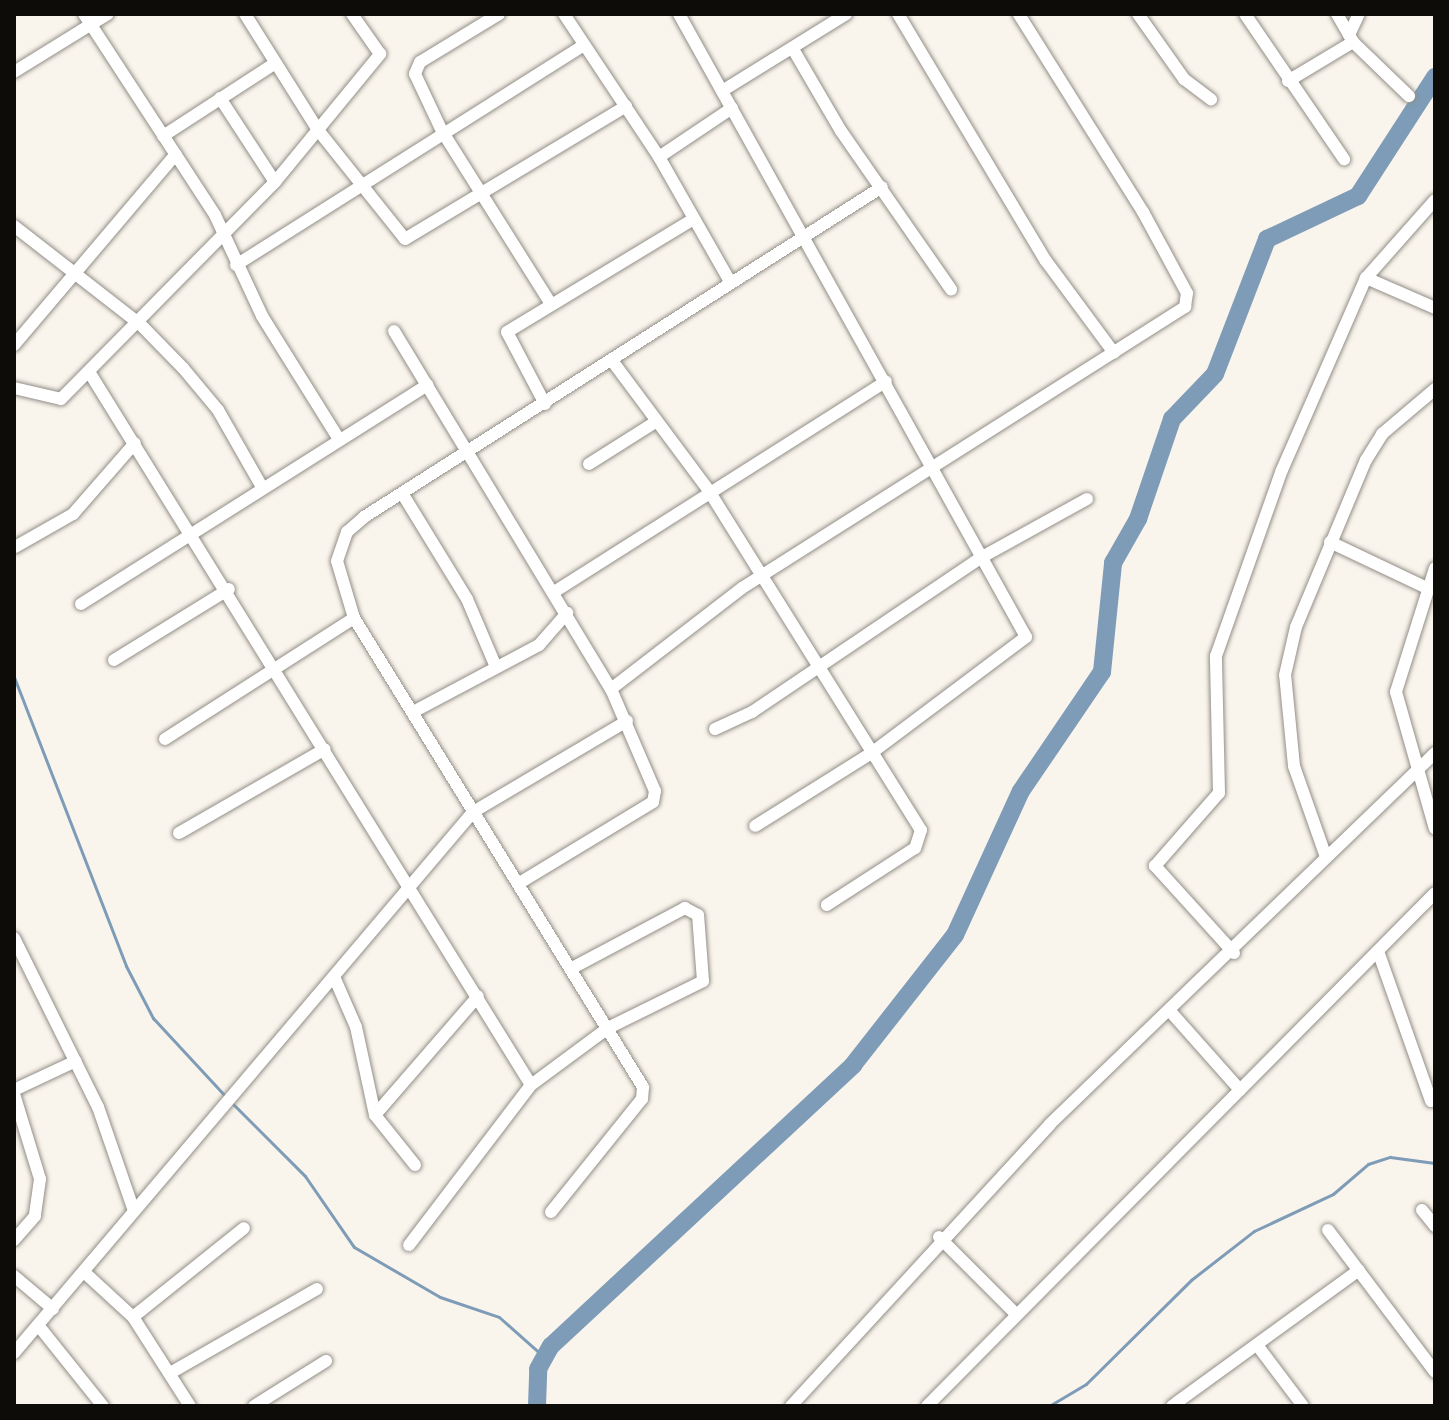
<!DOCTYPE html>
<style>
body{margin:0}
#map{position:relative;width:1449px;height:1420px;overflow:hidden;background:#f9f4ec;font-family:"PT Sans",sans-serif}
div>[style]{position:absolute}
.stream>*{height:3px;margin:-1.5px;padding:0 1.5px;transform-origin:1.5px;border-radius:1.5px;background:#7e9cb7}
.river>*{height:18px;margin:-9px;padding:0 9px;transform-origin:9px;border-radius:9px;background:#7e9cb7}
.roads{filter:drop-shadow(0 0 2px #928e87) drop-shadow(0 0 2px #928e87)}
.minor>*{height:12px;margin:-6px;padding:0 6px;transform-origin:6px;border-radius:6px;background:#fff}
span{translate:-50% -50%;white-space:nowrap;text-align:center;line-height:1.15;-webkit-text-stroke:8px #fff;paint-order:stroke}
.frame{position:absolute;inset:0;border:16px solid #0d0c09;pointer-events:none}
</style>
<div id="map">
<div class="stream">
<div style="left:14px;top:677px;width:310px;rotate:68.8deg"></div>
<div style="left:126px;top:966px;width:59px;rotate:62.6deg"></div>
<div style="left:153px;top:1018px;width:109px;rotate:47.2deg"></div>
<div style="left:233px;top:1104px;width:102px;rotate:45deg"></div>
<div style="left:305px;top:1176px;width:86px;rotate:55.4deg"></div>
<div style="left:354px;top:1247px;width:99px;rotate:30.2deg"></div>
<div style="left:440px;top:1297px;width:62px;rotate:18.7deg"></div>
<div style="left:499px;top:1317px;width:59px;rotate:41.6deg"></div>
<div style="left:1049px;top:1406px;width:43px;rotate:-30.7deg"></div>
<div style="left:1086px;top:1384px;width:148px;rotate:-44.7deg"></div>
<div style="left:1191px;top:1280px;width:80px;rotate:-37.9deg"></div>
<div style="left:1254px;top:1231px;width:87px;rotate:-25.1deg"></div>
<div style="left:1333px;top:1194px;width:46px;rotate:-40.6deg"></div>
<div style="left:1368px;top:1164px;width:23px;rotate:-18deg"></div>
<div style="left:1390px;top:1157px;width:45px;rotate:7.6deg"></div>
</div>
<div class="river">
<div style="left:537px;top:1406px;width:37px;rotate:-88deg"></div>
<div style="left:538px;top:1369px;width:26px;rotate:-61deg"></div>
<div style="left:551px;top:1346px;width:413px;rotate:-42.9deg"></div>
<div style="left:853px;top:1065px;width:165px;rotate:-51.9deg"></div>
<div style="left:955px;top:935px;width:158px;rotate:-65.4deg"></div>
<div style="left:1021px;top:791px;width:144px;rotate:-55.8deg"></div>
<div style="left:1102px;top:672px;width:110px;rotate:-84.2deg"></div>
<div style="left:1113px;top:563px;width:51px;rotate:-60.4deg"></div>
<div style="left:1138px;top:519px;width:106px;rotate:-71.2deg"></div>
<div style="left:1172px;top:419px;width:62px;rotate:-46.3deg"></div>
<div style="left:1215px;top:374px;width:145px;rotate:-68.9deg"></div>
<div style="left:1267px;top:239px;width:101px;rotate:-25.3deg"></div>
<div style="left:1358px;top:196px;width:142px;rotate:-57.1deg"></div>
</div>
<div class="roads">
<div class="minor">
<div style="left:84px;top:14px;width:240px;rotate:56.9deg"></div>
<div style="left:215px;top:215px;width:111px;rotate:65deg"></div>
<div style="left:262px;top:316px;width:145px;rotate:58deg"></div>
<div style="left:245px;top:14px;width:137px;rotate:57.8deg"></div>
<div style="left:318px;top:130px;width:139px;rotate:51.4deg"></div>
<div style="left:405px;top:239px;width:258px;rotate:-31deg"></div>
<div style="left:499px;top:14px;width:92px;rotate:148.7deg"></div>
<div style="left:420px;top:62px;width:13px;rotate:113deg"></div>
<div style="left:415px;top:74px;width:63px;rotate:64.7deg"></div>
<div style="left:442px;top:131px;width:204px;rotate:57.8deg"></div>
<div style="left:564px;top:14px;width:172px;rotate:56.4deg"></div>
<div style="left:659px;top:157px;width:145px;rotate:60.3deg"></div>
<div style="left:679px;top:14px;width:713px;rotate:60.88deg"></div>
<div style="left:1026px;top:637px;width:191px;rotate:143.1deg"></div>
<div style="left:873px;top:752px;width:139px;rotate:147.9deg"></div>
<div style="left:898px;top:14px;width:288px;rotate:59.1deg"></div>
<div style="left:1046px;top:261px;width:114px;rotate:53.5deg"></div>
<div style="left:1138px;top:14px;width:80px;rotate:54.7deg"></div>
<div style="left:1184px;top:79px;width:34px;rotate:37deg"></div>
<div style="left:1245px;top:14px;width:176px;rotate:55.7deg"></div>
<div style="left:1337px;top:14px;width:32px;rotate:60deg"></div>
<div style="left:1353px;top:42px;width:78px;rotate:44deg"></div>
<div style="left:1349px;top:35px;width:23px;rotate:-65deg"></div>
<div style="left:793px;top:49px;width:95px;rotate:59.7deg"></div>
<div style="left:841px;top:131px;width:193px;rotate:55.2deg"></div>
<div style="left:14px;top:72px;width:110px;rotate:-31.7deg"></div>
<div style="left:1288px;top:81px;width:76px;rotate:-31deg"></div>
<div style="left:722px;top:91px;width:146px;rotate:-31.8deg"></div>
<div style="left:220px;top:98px;width:100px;rotate:56.8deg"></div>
<div style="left:163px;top:136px;width:132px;rotate:-33deg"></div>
<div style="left:659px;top:157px;width:88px;rotate:-33.9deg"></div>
<div style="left:14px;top:226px;width:161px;rotate:37.9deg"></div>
<div style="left:141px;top:325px;width:60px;rotate:45.7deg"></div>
<div style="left:183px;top:368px;width:55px;rotate:50.2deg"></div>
<div style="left:218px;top:410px;width:89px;rotate:60.3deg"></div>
<div style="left:236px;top:265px;width:410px;rotate:-32.3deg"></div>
<div style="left:1366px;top:278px;width:75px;rotate:23.5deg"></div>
<div style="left:394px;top:331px;width:419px;rotate:58.8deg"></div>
<div style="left:611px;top:689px;width:111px;rotate:66.7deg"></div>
<div style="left:655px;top:791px;width:11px;rotate:100deg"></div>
<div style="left:653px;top:802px;width:154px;rotate:148.8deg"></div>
<div style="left:14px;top:345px;width:250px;rotate:-49.7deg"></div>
<div style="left:613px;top:362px;width:161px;rotate:53.3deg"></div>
<div style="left:709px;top:491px;width:400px;rotate:58deg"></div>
<div style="left:921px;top:830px;width:19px;rotate:108deg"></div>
<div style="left:915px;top:848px;width:105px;rotate:147.1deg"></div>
<div style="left:91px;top:375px;width:835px;rotate:58.21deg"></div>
<div style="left:14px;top:388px;width:48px;rotate:13.2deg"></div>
<div style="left:61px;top:399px;width:305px;rotate:-45.4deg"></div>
<div style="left:275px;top:182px;width:166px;rotate:-50.6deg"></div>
<div style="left:380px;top:54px;width:49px;rotate:-125deg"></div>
<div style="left:545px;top:404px;width:81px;rotate:-117.8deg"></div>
<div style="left:507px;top:332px;width:216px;rotate:-31.2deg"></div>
<div style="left:589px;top:464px;width:80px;rotate:-32.3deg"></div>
<div style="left:402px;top:493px;width:124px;rotate:58.5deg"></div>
<div style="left:467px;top:599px;width:74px;rotate:66.9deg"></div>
<div style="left:1330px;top:542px;width:107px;rotate:25.4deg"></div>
<div style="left:15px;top:547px;width:67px;rotate:-29.6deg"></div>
<div style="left:73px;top:514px;width:94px;rotate:-48.9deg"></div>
<div style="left:1435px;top:568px;width:130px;rotate:107.5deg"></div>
<div style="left:1396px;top:692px;width:142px;rotate:74.1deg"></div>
<div style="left:554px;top:592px;width:393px;rotate:-32.4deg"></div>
<div style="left:81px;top:604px;width:410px;rotate:-32.3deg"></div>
<div style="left:114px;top:660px;width:135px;rotate:-31.7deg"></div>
<div style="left:611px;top:689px;width:165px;rotate:-37.6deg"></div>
<div style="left:742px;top:588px;width:525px;rotate:-32.39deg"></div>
<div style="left:1185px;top:307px;width:14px;rotate:-82deg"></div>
<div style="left:1187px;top:293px;width:92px;rotate:-118.5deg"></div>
<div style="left:1143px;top:212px;width:234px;rotate:-122.1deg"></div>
<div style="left:413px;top:712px;width:143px;rotate:-28deg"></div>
<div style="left:539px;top:645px;width:43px;rotate:-48.8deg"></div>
<div style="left:715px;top:729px;width:41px;rotate:-24.7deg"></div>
<div style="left:752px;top:712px;width:277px;rotate:-34deg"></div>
<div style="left:982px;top:557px;width:120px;rotate:-28.9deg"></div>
<div style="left:165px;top:739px;width:224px;rotate:-32.6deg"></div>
<div style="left:179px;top:833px;width:168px;rotate:-29.9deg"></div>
<div style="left:1326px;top:857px;width:96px;rotate:-109.4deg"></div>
<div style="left:1294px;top:766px;width:91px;rotate:-95.6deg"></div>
<div style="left:1285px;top:675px;width:49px;rotate:-77.1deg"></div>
<div style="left:1296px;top:627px;width:181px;rotate:-67.3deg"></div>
<div style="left:1366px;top:460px;width:31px;rotate:-58deg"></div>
<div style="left:1382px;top:434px;width:70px;rotate:-40.3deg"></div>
<div style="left:14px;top:938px;width:189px;rotate:63.6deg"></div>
<div style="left:98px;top:1107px;width:107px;rotate:70.9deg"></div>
<div style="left:1234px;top:953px;width:118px;rotate:-132.2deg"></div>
<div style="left:1155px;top:866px;width:97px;rotate:-48.8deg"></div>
<div style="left:1219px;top:793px;width:137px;rotate:-91.3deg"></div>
<div style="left:1216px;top:656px;width:197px;rotate:-70.5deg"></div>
<div style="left:1282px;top:470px;width:210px;rotate:-66.4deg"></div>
<div style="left:1366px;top:278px;width:104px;rotate:-48.5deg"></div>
<div style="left:1379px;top:954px;width:156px;rotate:70.5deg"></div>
<div style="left:335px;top:979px;width:52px;rotate:66.4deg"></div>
<div style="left:356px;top:1027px;width:90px;rotate:77.8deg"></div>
<div style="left:375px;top:1115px;width:64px;rotate:51.3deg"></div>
<div style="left:1169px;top:1010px;width:107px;rotate:48.4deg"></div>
<div style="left:14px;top:1090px;width:68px;rotate:-25.1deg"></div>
<div style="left:14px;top:1094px;width:89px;rotate:73deg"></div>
<div style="left:40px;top:1179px;width:37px;rotate:98deg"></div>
<div style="left:35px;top:1216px;width:32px;rotate:131deg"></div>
<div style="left:375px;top:1115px;width:157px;rotate:-49.1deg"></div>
<div style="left:1422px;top:1210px;width:21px;rotate:51deg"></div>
<div style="left:551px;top:1212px;width:145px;rotate:-51.2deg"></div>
<div style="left:642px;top:1099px;width:12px;rotate:-85deg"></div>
<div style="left:643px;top:1087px;width:551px;rotate:-121.64deg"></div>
<div style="left:354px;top:618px;width:59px;rotate:-106.6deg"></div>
<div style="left:337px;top:561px;width:31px;rotate:-71deg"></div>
<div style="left:347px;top:532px;width:23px;rotate:-41deg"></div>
<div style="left:364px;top:517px;width:614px;rotate:-32.5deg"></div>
<div style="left:1328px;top:1230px;width:178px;rotate:53deg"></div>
<div style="left:939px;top:1237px;width:107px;rotate:45deg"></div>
<div style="left:409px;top:1245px;width:201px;rotate:-52.7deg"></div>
<div style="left:531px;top:1085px;width:96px;rotate:-36.5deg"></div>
<div style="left:608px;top:1028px;width:106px;rotate:-26.3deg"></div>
<div style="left:703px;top:981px;width:66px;rotate:-94.3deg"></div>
<div style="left:698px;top:915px;width:15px;rotate:-152deg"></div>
<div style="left:685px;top:908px;width:128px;rotate:152deg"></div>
<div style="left:84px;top:1272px;width:67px;rotate:42.6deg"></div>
<div style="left:133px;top:1317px;width:106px;rotate:57.4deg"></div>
<div style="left:14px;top:1276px;width:51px;rotate:40.2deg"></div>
<div style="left:133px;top:1317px;width:142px;rotate:-38.7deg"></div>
<div style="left:38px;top:1325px;width:104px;rotate:51.3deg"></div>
<div style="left:1257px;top:1345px;width:76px;rotate:53deg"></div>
<div style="left:14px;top:1353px;width:709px;rotate:-49.69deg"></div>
<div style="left:473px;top:812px;width:179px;rotate:-30.6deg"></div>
<div style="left:172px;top:1372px;width:167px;rotate:-29.8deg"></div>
<div style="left:254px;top:1406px;width:85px;rotate:-32deg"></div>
<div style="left:791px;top:1406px;width:383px;rotate:-47.4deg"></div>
<div style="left:1050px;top:1124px;width:535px;rotate:-43.94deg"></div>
<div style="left:927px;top:1406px;width:722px;rotate:-45.28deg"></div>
<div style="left:1172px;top:1406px;width:231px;rotate:-36deg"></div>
</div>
</div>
<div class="frame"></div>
</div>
